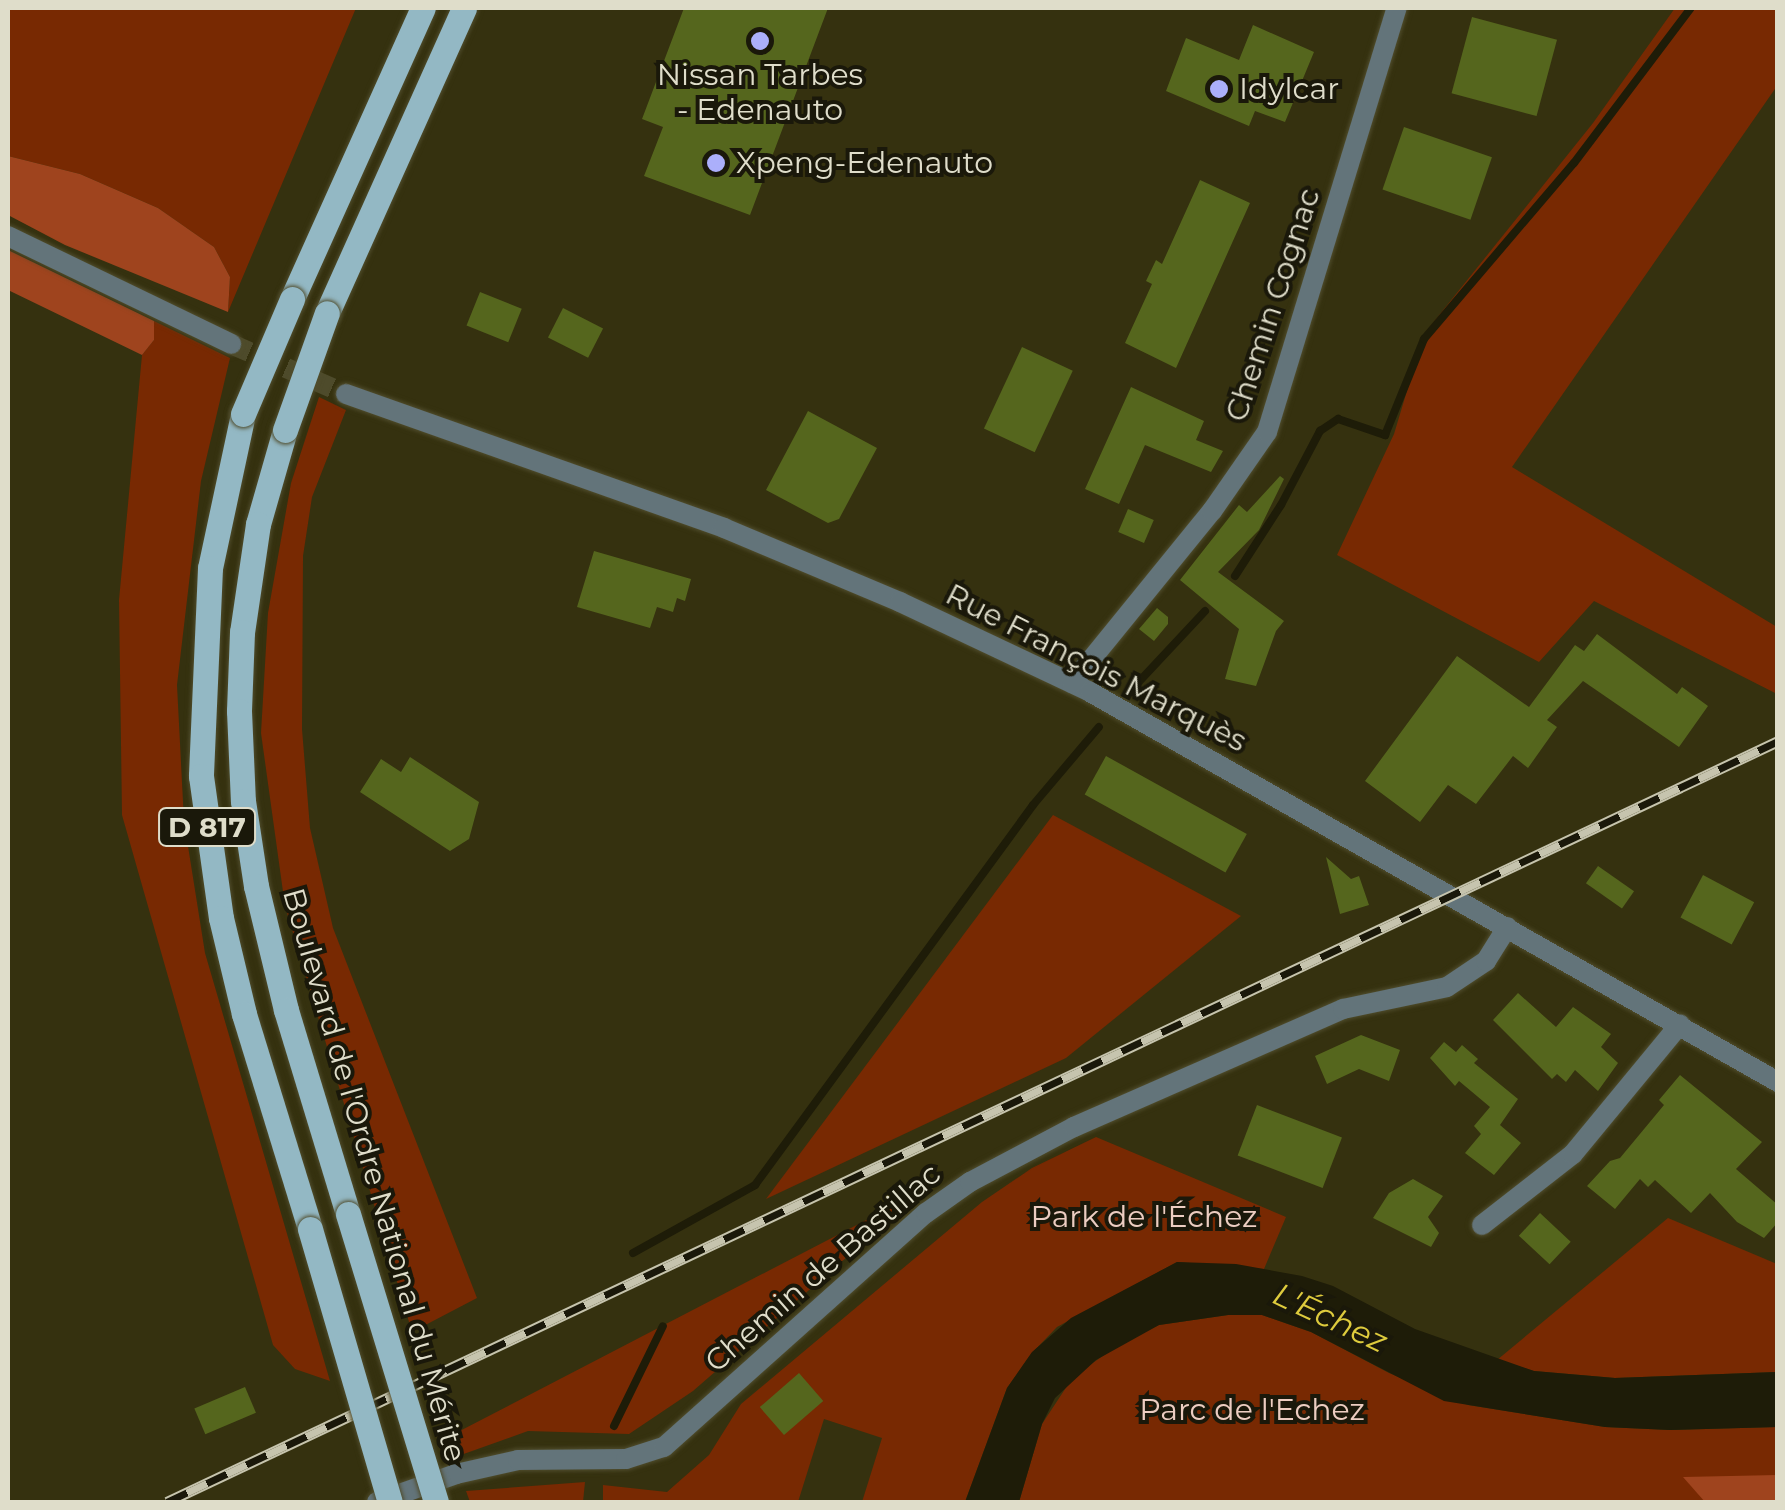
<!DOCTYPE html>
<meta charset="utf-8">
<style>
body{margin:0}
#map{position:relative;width:1785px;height:1510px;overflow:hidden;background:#35310f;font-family:Montserrat,sans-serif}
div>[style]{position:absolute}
.green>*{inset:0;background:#782902}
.forest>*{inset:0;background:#9f441e}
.water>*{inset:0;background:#1e1c08}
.stream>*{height:8px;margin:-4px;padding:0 4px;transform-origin:4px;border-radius:4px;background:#1e1c08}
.building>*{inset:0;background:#55661d;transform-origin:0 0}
.tertiary-tunnel>*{height:20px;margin-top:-10px;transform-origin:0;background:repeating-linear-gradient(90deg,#4e4b2b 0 20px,transparent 0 30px)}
.roads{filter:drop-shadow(0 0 2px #504d2d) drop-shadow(0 0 2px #504d2d)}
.minor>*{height:20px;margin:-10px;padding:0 10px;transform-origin:10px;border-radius:10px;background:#63747a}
.tertiary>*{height:20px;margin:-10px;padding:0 10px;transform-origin:10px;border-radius:10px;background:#63747a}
.primary>*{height:25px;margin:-12.5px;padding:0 12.5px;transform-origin:12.5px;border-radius:12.5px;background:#93b8c4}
.rail>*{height:11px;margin-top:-5.5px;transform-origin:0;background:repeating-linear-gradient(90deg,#1a180a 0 22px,#c6c4ae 0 44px);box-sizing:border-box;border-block:2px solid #c6c4ae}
.bridges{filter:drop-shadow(0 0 2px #504d2d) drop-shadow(0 0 2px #504d2d)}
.primary-bridge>*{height:25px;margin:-12.5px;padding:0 12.5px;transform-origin:12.5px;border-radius:12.5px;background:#93b8c4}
.dots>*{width:28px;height:28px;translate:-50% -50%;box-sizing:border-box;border:5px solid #1a180a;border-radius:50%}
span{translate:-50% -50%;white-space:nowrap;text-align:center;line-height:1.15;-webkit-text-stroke:8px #1a180a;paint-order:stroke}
.shield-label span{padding:2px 8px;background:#1a180a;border:2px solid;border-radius:8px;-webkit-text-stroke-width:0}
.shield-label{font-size:28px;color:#dfddca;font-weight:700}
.poi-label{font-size:30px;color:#dfddca}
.left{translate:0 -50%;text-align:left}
.street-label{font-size:30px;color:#dfddca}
.park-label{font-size:30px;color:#eccdc1}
.water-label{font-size:32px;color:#decb3d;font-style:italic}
.frame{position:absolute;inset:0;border:10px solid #dfddca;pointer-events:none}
</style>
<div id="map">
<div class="green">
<div style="clip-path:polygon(8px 8px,356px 8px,228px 312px,230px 277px,214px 247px,158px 208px,80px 174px,8px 156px)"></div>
<div style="clip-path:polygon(1675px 8px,1777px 8px,1777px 86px,1512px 467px,1777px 627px,1777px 694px,1594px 601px,1539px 662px,1337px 555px,1394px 434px,1424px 334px,1593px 123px)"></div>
<div style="clip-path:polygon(154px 321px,230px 358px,201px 481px,177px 685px,184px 821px,205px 953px,330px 1381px,295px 1369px,273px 1345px,122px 815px,119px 600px,142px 355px,154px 340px)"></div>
<div style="clip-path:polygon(319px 397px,346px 410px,312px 497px,303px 556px,302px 729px,310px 828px,333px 928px,477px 1298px,412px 1332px,285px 906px,261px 733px,268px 613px,291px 483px)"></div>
<div style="clip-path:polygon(1053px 815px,1241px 916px,1066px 1058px,766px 1199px)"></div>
<div style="clip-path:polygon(1096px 1137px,1286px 1217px,1264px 1269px,1177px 1262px,1057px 1327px,1032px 1353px,1007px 1388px,965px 1502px,862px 1502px,882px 1438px,824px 1419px,798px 1502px,603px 1502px,603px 1485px,667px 1492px,709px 1455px,741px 1404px,982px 1202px,1032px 1168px)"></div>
<div style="clip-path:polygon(903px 1201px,909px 1203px,693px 1391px,629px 1434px,528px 1431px,458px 1456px,452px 1435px)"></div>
<div style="clip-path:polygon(1668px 1218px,1777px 1264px,1777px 1372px,1615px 1378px,1534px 1371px,1497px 1360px)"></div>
<div style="clip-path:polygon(1228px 1315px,1262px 1315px,1311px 1332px,1389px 1373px,1468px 1405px,1605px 1427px,1670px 1430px,1777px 1427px,1777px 1502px,1019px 1502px,1042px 1424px,1073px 1377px,1121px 1343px,1159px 1325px)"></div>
<div style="clip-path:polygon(585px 1482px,583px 1502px,470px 1502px,466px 1491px)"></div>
</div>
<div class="forest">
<div style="clip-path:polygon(8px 156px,80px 174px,158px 208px,214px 247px,230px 277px,228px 312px,65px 245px,8px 215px)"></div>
<div style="clip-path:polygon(8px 250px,154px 321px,154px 340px,142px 355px,8px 290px)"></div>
<div style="clip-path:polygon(1777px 1475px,1777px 1502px,1705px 1502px,1683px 1477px)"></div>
</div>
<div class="water">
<div style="clip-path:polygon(1177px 1262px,1236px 1264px,1302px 1276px,1333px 1286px,1415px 1329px,1534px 1371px,1615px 1378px,1777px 1372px,1777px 1427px,1670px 1430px,1605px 1427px,1444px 1401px,1311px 1332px,1262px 1315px,1228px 1315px,1159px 1325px,1096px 1360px,1055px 1398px,1042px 1424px,1019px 1502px,965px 1502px,1007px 1388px,1032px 1352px,1071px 1318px)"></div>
</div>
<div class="stream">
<div style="left:1235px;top:576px;width:85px;rotate:-57.1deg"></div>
<div style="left:1281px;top:505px;width:84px;rotate:-62.2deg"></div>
<div style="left:1320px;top:431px;width:22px;rotate:-34deg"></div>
<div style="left:1338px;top:419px;width:50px;rotate:18.8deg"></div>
<div style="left:1385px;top:435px;width:104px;rotate:-67.9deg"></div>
<div style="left:1424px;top:339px;width:231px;rotate:-49.6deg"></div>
<div style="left:1574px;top:163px;width:194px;rotate:-53deg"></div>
<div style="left:1134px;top:687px;width:104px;rotate:-46.9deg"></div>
<div style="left:633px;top:1253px;width:140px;rotate:-29.1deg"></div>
<div style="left:755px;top:1185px;width:471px;rotate:-53.8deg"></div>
<div style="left:1033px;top:805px;width:102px;rotate:-49.8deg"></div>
<div style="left:614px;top:1426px;width:111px;rotate:-63.9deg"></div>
</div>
<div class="building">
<div style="clip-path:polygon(684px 8px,828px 8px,750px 215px,644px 176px,663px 127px,642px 119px)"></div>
<div style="left:1472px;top:17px;width:88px;height:79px;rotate:15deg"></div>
<div style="clip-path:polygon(1253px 25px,1314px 52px,1285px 122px,1255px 111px,1249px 126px,1166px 91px,1186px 38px,1239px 60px)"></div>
<div style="left:1404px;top:127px;width:93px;height:66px;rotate:19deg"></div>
<div style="clip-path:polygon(1200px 180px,1250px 203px,1176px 368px,1125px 343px,1152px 284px,1146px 281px,1156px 260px,1162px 264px)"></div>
<div style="left:480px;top:292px;width:45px;height:36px;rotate:22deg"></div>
<div style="left:563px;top:308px;width:45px;height:33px;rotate:27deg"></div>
<div style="left:1022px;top:347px;width:56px;height:90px;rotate:25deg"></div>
<div style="clip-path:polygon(1131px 387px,1204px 421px,1196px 440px,1223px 451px,1211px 472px,1145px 445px,1119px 504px,1085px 489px)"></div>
<div style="clip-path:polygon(808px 411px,877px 448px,839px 519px,828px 523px,766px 490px)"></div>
<div style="clip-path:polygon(1280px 476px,1284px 479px,1259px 530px,1218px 572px,1284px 621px,1276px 631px,1256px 686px,1225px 679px,1239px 629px,1180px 580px,1239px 505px,1247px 512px)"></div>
<div style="left:1128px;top:509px;width:28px;height:25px;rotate:23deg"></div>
<div style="clip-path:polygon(594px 551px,691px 579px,685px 601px,677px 598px,673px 612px,657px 607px,650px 628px,577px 607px)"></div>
<div style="clip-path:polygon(1157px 608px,1168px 617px,1168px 624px,1154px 641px,1139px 629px)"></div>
<div style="clip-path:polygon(1597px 634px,1677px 694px,1682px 687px,1708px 706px,1679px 747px,1583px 681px,1547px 720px,1557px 727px,1528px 768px,1513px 756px,1476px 804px,1448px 785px,1420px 822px,1365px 781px,1457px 656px,1529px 707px,1575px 645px,1584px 651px)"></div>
<div style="left:1106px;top:756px;width:161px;height:44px;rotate:29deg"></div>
<div style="clip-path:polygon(410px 757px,479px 802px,469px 839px,450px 851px,360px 792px,381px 759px,401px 772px)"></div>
<div style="clip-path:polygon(1326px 857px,1351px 879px,1359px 876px,1369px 905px,1340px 914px)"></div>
<div style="left:1598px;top:866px;width:44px;height:21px;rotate:35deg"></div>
<div style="left:1703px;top:875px;width:58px;height:48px;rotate:28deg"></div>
<div style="clip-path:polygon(1518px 993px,1556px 1027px,1573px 1007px,1611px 1034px,1601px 1047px,1618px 1063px,1598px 1091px,1575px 1070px,1566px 1082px,1557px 1074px,1552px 1079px,1493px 1020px)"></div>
<div style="clip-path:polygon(1361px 1035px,1400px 1050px,1389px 1081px,1359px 1069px,1327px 1084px,1315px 1056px)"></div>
<div style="clip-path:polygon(1444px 1042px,1456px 1052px,1462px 1045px,1478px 1059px,1474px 1063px,1518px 1099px,1500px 1125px,1521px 1143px,1494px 1175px,1465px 1153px,1481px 1134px,1474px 1126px,1490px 1107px,1459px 1081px,1455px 1086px,1430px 1058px)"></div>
<div style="clip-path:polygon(1680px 1075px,1762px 1142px,1736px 1169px,1778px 1205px,1778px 1222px,1764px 1238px,1737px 1222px,1710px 1193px,1691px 1213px,1655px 1180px,1648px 1187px,1640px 1179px,1615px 1209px,1587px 1186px,1610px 1161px,1620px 1158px,1664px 1105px,1659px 1100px)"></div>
<div style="left:1257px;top:1105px;width:91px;height:54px;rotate:21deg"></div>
<div style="clip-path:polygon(1413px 1179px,1443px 1196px,1428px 1217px,1439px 1233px,1431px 1247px,1373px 1218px,1389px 1193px)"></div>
<div style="left:1540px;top:1213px;width:42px;height:31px;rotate:43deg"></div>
<div style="left:799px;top:1373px;width:37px;height:52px;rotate:49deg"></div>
<div style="left:245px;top:1387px;width:28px;height:55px;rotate:67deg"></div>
</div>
<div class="tertiary-tunnel">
<div style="left:231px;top:344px;width:125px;rotate:23.5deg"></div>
</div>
<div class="roads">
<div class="minor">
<div style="left:1482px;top:1225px;width:115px;rotate:-38deg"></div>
<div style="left:1573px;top:1154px;width:168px;rotate:-50.5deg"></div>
<div style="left:377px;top:1502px;width:84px;rotate:-19.5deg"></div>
<div style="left:456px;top:1474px;width:64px;rotate:-12.7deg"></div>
<div style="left:518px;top:1460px;width:108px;rotate:-0.5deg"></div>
<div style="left:626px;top:1459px;width:40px;rotate:-18deg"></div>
<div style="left:664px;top:1447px;width:351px;rotate:-41.8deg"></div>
<div style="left:926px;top:1213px;width:54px;rotate:-35.2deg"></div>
<div style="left:970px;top:1182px;width:118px;rotate:-27.9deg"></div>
<div style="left:1074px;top:1127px;width:294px;rotate:-23.7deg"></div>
<div style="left:1343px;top:1009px;width:106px;rotate:-11.9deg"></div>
<div style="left:1447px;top:987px;width:47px;rotate:-33.7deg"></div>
<div style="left:1486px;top:961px;width:40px;rotate:-58deg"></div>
</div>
<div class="tertiary">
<div style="left:8px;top:236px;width:248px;rotate:25.8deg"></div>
<div style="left:346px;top:394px;width:401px;rotate:19.5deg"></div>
<div style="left:724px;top:528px;width:191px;rotate:22.8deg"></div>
<div style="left:900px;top:602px;width:210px;rotate:25.3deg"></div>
<div style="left:1090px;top:692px;width:791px;rotate:29.55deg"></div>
<div style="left:1072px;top:683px;width:222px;rotate:-50.9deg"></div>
<div style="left:1212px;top:511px;width:96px;rotate:-55.2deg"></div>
<div style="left:1267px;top:432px;width:443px;rotate:-73deg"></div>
</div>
<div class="primary">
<div style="left:292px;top:299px;width:319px;rotate:-65.8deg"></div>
<div style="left:327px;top:313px;width:334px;rotate:-65.8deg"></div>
<div style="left:243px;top:414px;width:157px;rotate:102.1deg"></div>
<div style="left:210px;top:568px;width:208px;rotate:92.5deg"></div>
<div style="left:201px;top:776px;width:143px;rotate:82deg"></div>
<div style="left:221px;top:918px;width:99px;rotate:76.5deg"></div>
<div style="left:244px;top:1014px;width:225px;rotate:72.9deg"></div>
<div style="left:285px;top:430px;width:98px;rotate:106deg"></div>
<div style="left:258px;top:524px;width:109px;rotate:98.4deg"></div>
<div style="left:242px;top:632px;width:79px;rotate:92.2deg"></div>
<div style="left:239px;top:711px;width:90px;rotate:87.5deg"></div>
<div style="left:243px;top:801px;width:86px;rotate:81.3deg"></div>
<div style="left:256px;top:886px;width:128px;rotate:76.4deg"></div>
<div style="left:286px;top:1010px;width:213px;rotate:73.1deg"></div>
</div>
</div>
<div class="rail">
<div style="left:167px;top:1502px;width:1782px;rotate:-25.28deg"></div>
</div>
<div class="bridges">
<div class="primary-bridge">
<div style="left:243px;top:414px;width:125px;rotate:-66.9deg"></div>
<div style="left:285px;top:430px;width:124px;rotate:-70.3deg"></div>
<div style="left:348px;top:1214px;width:301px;rotate:73deg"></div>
<div style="left:310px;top:1229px;width:284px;rotate:73.7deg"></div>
</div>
</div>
<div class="dots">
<div style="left:760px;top:41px;background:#abaffb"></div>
<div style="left:1219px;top:89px;background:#abaffb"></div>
<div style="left:716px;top:163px;background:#abaffb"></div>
</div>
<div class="shield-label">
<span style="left:207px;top:827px">D 817</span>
</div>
<div class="poi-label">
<span style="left:760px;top:92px">Nissan Tarbes<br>- Edenauto</span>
<span class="left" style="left:1239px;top:89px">Idylcar</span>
<span class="left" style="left:736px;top:163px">Xpeng-Edenauto</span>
</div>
<div class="street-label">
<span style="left:1273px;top:305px;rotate:-72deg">Chemin Cognac</span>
<span style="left:1096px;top:668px;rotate:27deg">Rue François Marquès</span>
<span style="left:374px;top:1175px;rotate:74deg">Boulevard de l'Ordre National du Mérite</span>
<span style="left:823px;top:1268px;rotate:-41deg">Chemin de Bastillac</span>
</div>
<div class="park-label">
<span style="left:1144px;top:1217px">Park de l'Échez</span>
<span style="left:1252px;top:1410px">Parc de l'Echez</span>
</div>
<div class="water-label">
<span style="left:1330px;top:1318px;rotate:25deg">L'Échez</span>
</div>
<div class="frame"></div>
</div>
